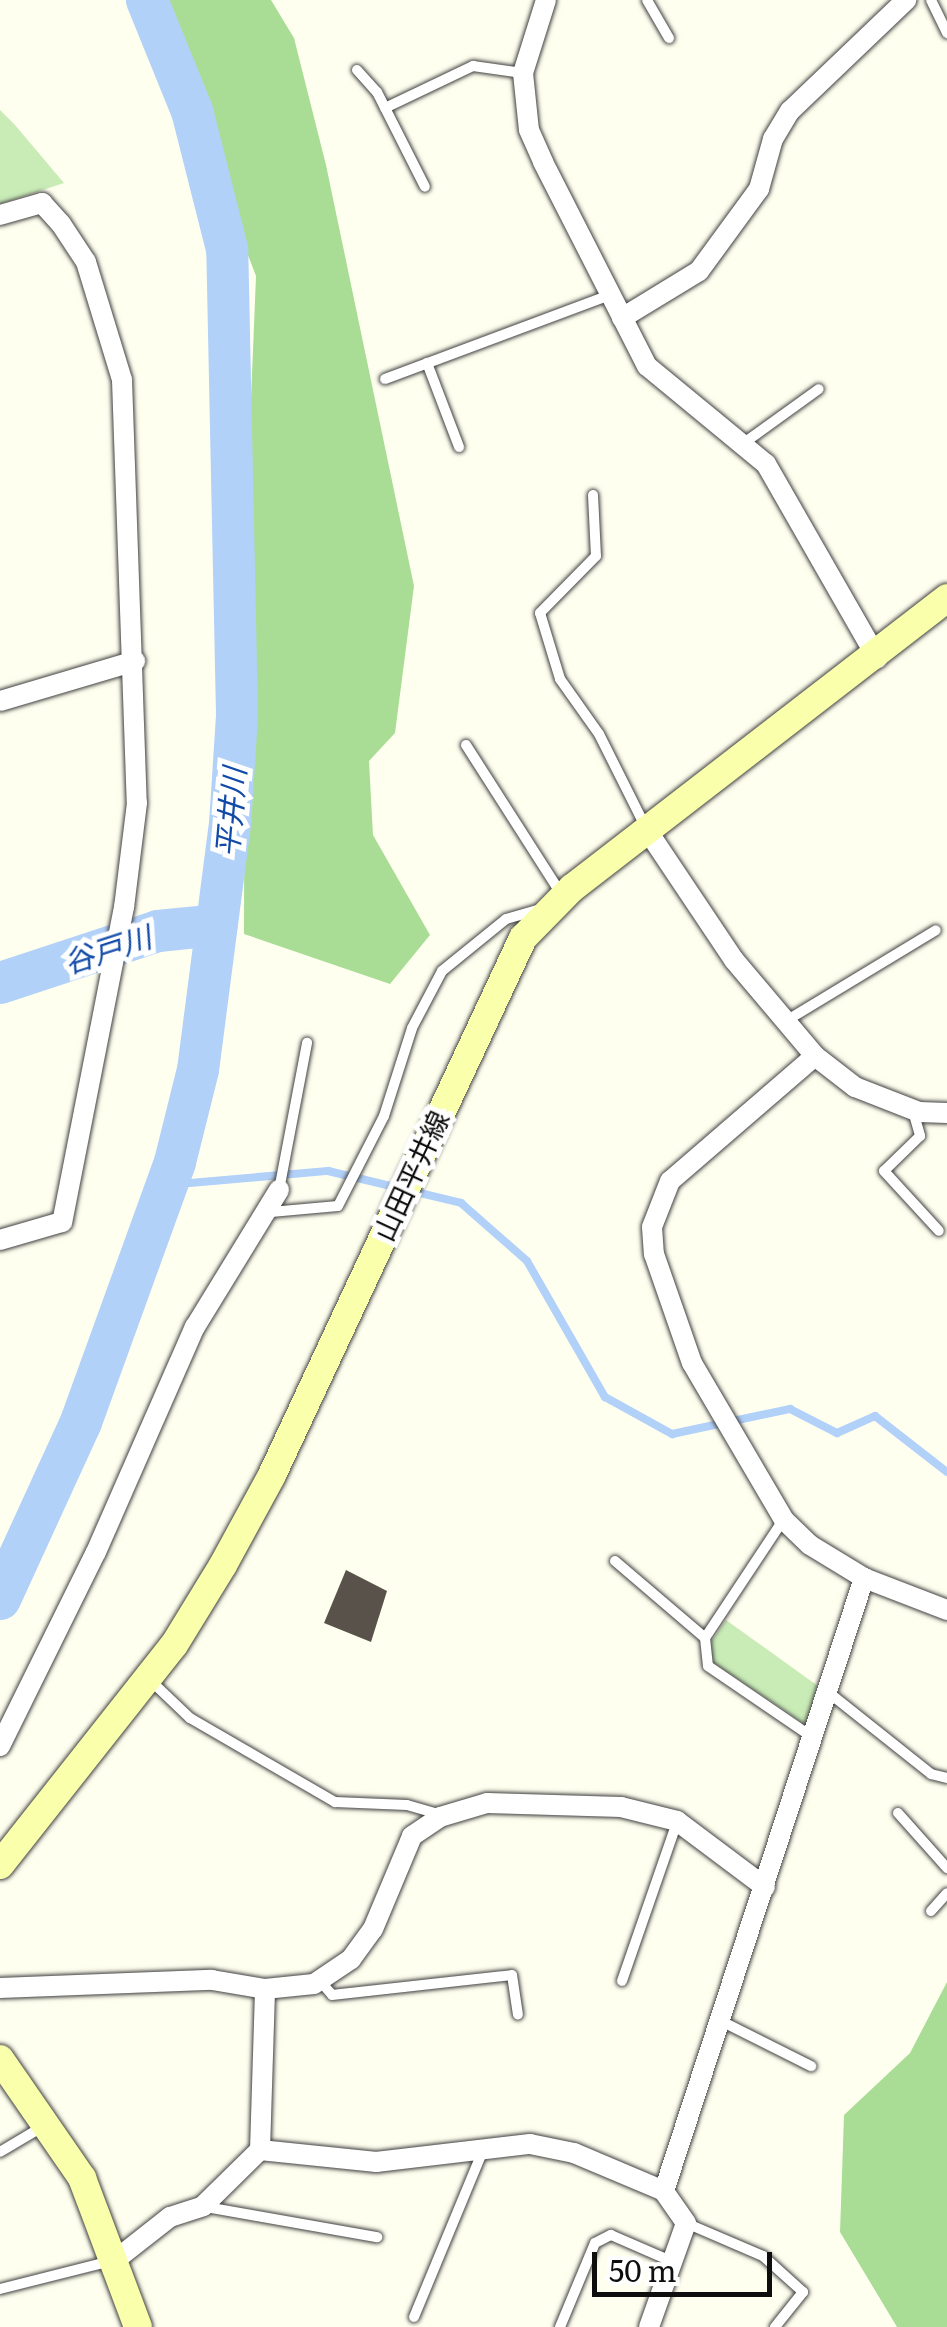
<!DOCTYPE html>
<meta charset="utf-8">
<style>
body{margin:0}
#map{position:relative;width:947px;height:2327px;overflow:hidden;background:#fffff0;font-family:Literata,"Noto Sans JP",serif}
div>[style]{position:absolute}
.green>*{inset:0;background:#c9ecb7}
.forest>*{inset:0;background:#a9dd96}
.stream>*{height:8px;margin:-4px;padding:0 4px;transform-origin:4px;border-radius:4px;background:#b2d1f9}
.river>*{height:42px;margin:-21px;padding:0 21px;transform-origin:21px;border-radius:21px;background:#b2d1f9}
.building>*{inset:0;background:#58524a}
.roads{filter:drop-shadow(0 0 2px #414141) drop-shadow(0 0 2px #414141)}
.service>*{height:10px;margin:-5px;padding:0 5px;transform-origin:5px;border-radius:5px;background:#fff}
.minor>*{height:20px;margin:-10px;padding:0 10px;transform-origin:10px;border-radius:10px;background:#fff}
.secondary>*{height:28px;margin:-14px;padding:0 14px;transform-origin:14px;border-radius:14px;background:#f9ffab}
span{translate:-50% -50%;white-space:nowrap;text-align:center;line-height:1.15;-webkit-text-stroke:10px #fff;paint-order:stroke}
.street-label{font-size:28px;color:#0e0e0e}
.water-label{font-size:30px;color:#114aa7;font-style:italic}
.scale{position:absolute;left:592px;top:2252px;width:180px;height:45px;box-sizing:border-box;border:5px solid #0e0e0e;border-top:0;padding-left:12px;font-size:30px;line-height:35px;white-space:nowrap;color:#0e0e0e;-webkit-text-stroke:8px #fff;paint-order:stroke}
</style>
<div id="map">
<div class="green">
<div style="clip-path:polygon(0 110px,15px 125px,64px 183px,0 204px)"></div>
<div style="clip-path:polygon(726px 1620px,818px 1686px,806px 1725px,714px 1663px,709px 1645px)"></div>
</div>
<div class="forest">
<div style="clip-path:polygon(150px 0,271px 0,294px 38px,326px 165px,414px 586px,395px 733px,369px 761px,373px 835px,430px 935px,390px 984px,244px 934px,245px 546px,256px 276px)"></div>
<div style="clip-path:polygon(947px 1982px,947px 2327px,897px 2327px,840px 2232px,844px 2115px,910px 2053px)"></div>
</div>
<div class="stream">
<div style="left:167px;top:1185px;width:162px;rotate:-5deg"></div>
<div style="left:328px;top:1171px;width:137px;rotate:13.5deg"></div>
<div style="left:461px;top:1203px;width:88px;rotate:41.3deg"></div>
<div style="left:527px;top:1261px;width:157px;rotate:60.2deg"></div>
<div style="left:605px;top:1397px;width:77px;rotate:28.9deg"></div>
<div style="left:672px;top:1434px;width:121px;rotate:-12deg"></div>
<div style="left:790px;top:1409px;width:53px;rotate:27.1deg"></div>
<div style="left:837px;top:1433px;width:42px;rotate:-24.1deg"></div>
<div style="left:875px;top:1416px;width:91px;rotate:37.9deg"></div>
</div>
<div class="river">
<div style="left:0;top:983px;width:166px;rotate:-18.2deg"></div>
<div style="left:158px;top:931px;width:59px;rotate:-5.8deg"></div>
<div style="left:0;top:1599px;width:195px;rotate:-65.4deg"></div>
<div style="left:81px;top:1422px;width:276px;rotate:-70.1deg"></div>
<div style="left:175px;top:1162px;width:95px;rotate:-76deg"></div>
<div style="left:198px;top:1070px;width:248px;rotate:-82.6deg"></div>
<div style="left:230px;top:824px;width:109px;rotate:-86.3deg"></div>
<div style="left:237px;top:715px;width:466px;rotate:-91.2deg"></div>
<div style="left:227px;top:249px;width:142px;rotate:-104.2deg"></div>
<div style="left:192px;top:111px;width:120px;rotate:-112.1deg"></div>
</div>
<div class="building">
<div style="clip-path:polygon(346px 1570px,387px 1591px,371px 1642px,324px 1623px)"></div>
</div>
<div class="roads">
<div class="service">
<div style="left:647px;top:0;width:44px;rotate:59.9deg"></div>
<div style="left:931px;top:0;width:37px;rotate:64deg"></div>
<div style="left:357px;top:70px;width:30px;rotate:48deg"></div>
<div style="left:377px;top:92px;width:106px;rotate:63.2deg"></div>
<div style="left:385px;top:108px;width:98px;rotate:-25.5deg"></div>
<div style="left:473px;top:66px;width:50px;rotate:8deg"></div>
<div style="left:427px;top:363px;width:90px;rotate:69.1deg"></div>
<div style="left:385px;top:379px;width:240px;rotate:-20.5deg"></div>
<div style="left:744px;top:443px;width:92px;rotate:-35.8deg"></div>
<div style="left:593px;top:495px;width:61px;rotate:87.2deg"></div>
<div style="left:596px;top:556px;width:80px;rotate:134.5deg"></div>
<div style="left:540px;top:613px;width:69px;rotate:73.1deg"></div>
<div style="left:560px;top:679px;width:67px;rotate:54.7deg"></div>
<div style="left:599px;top:734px;width:107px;rotate:63.4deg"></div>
<div style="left:466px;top:745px;width:178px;rotate:57.4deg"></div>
<div style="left:786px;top:1021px;width:175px;rotate:-31.2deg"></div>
<div style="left:913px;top:1111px;width:26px;rotate:74deg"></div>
<div style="left:920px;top:1136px;width:50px;rotate:135.8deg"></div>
<div style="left:884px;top:1171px;width:81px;rotate:47.5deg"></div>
<div style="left:279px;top:1190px;width:150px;rotate:-79.2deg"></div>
<div style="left:271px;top:1212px;width:67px;rotate:-5.1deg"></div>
<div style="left:338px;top:1206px;width:101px;rotate:-62.9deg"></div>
<div style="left:384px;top:1116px;width:92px;rotate:-72.3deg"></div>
<div style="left:412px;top:1028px;width:64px;rotate:-62.2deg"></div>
<div style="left:442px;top:971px;width:82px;rotate:-39.1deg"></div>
<div style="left:506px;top:919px;width:36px;rotate:-16deg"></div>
<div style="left:615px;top:1561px;width:118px;rotate:40.5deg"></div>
<div style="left:705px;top:1638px;width:141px;rotate:-56.5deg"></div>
<div style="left:705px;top:1638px;width:28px;rotate:84deg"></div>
<div style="left:708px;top:1666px;width:126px;rotate:34.3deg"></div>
<div style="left:149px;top:1679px;width:57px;rotate:43.6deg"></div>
<div style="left:190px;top:1718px;width:168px;rotate:30.1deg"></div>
<div style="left:335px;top:1802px;width:72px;rotate:2.4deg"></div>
<div style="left:407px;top:1805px;width:37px;rotate:16deg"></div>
<div style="left:828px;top:1692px;width:132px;rotate:38.5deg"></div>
<div style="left:931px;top:1774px;width:16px;rotate:14deg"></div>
<div style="left:898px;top:1813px;width:74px;rotate:48.3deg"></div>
<div style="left:931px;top:1911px;width:24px;rotate:-48deg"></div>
<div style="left:320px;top:1981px;width:18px;rotate:49deg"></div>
<div style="left:332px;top:1995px;width:181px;rotate:-6.3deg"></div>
<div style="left:512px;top:1975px;width:40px;rotate:81.5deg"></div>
<div style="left:622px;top:1981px;width:168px;rotate:-70.9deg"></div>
<div style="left:721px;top:2021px;width:101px;rotate:26.6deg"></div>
<div style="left:0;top:2152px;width:49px;rotate:-30.8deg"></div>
<div style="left:206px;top:2207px;width:174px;rotate:10deg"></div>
<div style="left:686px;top:2223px;width:84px;rotate:23.2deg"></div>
<div style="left:763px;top:2256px;width:54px;rotate:42deg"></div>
<div style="left:803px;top:2292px;width:45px;rotate:128.7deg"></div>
<div style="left:0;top:2289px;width:114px;rotate:-14.2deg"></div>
<div style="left:414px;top:2317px;width:178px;rotate:-67.5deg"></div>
<div style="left:560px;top:2327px;width:91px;rotate:-67.4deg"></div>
<div style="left:595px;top:2243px;width:18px;rotate:-27deg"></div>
<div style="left:611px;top:2235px;width:65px;rotate:23.4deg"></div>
</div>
<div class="minor">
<div style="left:546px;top:0;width:77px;rotate:107.5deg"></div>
<div style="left:523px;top:73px;width:57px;rotate:84deg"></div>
<div style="left:529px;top:130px;width:35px;rotate:66deg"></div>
<div style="left:543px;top:162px;width:229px;rotate:63deg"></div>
<div style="left:647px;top:366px;width:154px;rotate:39.5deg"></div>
<div style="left:766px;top:464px;width:224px;rotate:60.2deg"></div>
<div style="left:0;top:215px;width:44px;rotate:-15.9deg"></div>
<div style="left:42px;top:203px;width:28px;rotate:48deg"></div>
<div style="left:61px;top:224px;width:45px;rotate:56.7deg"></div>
<div style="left:86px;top:262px;width:123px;rotate:73deg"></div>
<div style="left:122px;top:380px;width:423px;rotate:88deg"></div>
<div style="left:137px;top:803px;width:105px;rotate:97.1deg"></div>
<div style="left:124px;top:907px;width:321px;rotate:101.1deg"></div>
<div style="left:62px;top:1222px;width:65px;rotate:163.8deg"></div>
<div style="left:622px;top:318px;width:90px;rotate:-31.4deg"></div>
<div style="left:699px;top:271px;width:102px;rotate:-53.8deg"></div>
<div style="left:759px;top:189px;width:52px;rotate:-74.4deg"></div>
<div style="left:773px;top:139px;width:33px;rotate:-59deg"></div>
<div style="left:790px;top:111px;width:161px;rotate:-43.7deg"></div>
<div style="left:0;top:701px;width:141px;rotate:-16.5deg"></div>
<div style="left:647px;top:830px;width:156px;rotate:56.2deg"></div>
<div style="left:734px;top:960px;width:126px;rotate:49.8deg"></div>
<div style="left:815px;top:1056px;width:51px;rotate:37.8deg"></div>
<div style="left:855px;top:1087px;width:69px;rotate:21.3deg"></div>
<div style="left:919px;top:1112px;width:28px;rotate:2deg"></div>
<div style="left:815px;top:1056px;width:191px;rotate:139.2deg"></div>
<div style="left:670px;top:1181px;width:49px;rotate:111.4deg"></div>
<div style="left:652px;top:1227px;width:27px;rotate:86deg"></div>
<div style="left:654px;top:1254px;width:115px;rotate:70.8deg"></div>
<div style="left:692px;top:1363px;width:182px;rotate:59.6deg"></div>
<div style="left:784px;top:1520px;width:36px;rotate:44deg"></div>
<div style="left:810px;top:1545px;width:63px;rotate:31.4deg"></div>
<div style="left:864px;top:1578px;width:89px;rotate:21.1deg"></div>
<div style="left:0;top:1746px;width:216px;rotate:-63.7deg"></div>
<div style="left:96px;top:1552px;width:246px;rotate:-66.3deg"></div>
<div style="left:195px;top:1327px;width:161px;rotate:-58.5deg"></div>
<div style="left:0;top:1988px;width:212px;rotate:-2.2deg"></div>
<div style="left:212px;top:1980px;width:54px;rotate:9.6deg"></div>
<div style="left:265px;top:1989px;width:49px;rotate:-5.8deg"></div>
<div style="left:314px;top:1984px;width:45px;rotate:-34deg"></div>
<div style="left:351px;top:1959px;width:37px;rotate:-54deg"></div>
<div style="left:373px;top:1929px;width:101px;rotate:-67.2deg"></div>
<div style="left:412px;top:1836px;width:34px;rotate:-34deg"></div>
<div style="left:440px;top:1817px;width:49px;rotate:-16.6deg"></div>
<div style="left:487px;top:1803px;width:134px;rotate:1.7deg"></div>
<div style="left:621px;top:1807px;width:58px;rotate:14deg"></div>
<div style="left:677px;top:1821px;width:110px;rotate:36.9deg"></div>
<div style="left:260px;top:2150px;width:117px;rotate:5.9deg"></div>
<div style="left:376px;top:2162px;width:155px;rotate:-6.7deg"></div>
<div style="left:530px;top:2144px;width:45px;rotate:11.6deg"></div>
<div style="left:574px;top:2153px;width:98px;rotate:22.9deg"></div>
<div style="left:114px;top:2261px;width:71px;rotate:-38.2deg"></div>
<div style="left:170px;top:2217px;width:35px;rotate:-18deg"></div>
<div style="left:203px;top:2206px;width:80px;rotate:-44.5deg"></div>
<div style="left:260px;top:2150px;width:161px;rotate:-88.2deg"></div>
<div style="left:649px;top:2327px;width:110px;rotate:-70.4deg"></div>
<div style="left:686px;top:2223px;width:39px;rotate:-125deg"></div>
<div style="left:664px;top:2191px;width:645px;rotate:-71.93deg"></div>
</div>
<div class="secondary">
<div style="left:0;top:1865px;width:280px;rotate:-51.7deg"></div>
<div style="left:174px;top:1645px;width:94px;rotate:-58.5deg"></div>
<div style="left:223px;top:1565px;width:102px;rotate:-61.4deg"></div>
<div style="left:272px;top:1475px;width:593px;rotate:-64.95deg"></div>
<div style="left:523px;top:938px;width:70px;rotate:-45.6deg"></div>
<div style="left:572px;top:888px;width:474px;rotate:-37.7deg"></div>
<div style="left:0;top:2059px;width:145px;rotate:55.4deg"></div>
<div style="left:82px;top:2178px;width:159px;rotate:69.4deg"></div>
</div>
</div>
<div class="street-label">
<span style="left:410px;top:1175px;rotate:-65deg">山田平井線</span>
</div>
<div class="water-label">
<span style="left:229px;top:812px;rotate:-85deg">平井川</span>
<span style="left:107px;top:948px;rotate:-18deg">谷戸川</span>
</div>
<div class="scale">50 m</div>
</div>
